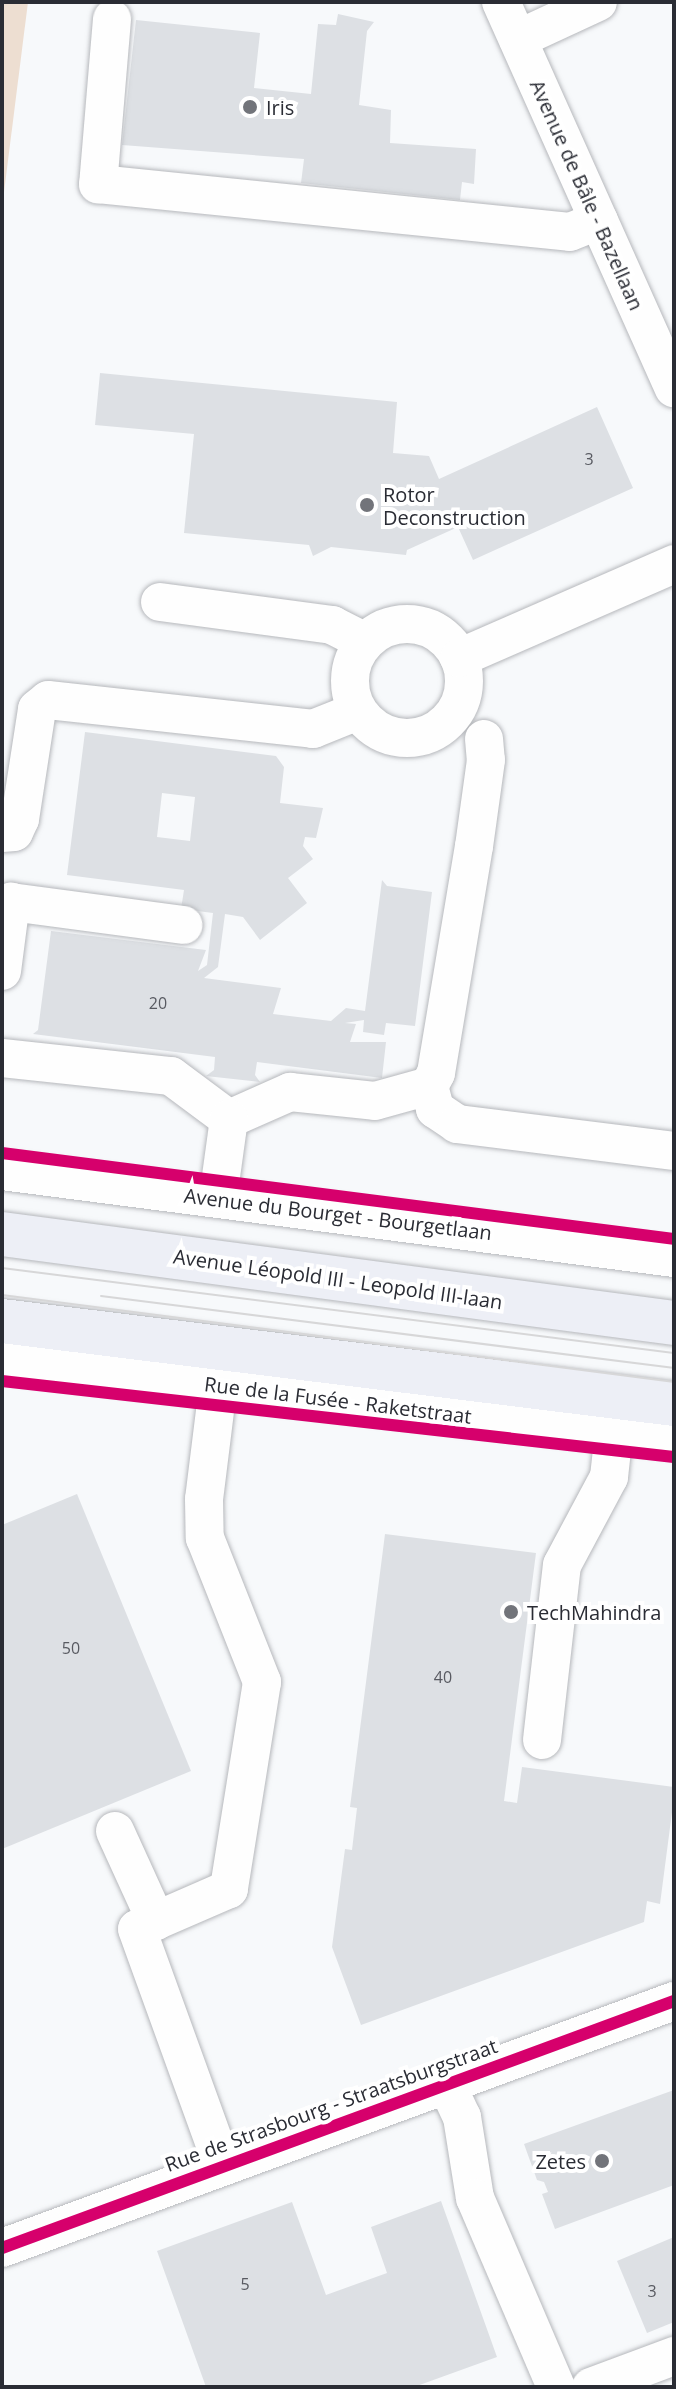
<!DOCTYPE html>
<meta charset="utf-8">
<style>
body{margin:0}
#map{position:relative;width:676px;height:2389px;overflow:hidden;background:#f7f9fb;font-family:"Open Sans",sans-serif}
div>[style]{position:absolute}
.green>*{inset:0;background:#edded1}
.building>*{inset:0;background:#dde0e4}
.roads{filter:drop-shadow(0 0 2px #b6b8bc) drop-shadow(0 0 2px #b6b8bc)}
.minor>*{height:38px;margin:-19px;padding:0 19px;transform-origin:19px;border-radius:19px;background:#fefefe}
.minor>.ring{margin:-19px;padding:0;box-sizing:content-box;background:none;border:38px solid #fefefe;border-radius:50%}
.major>*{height:44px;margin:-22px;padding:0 22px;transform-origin:22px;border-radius:22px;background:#edeff6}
.tram>*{height:2px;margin:-1px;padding:0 1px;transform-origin:1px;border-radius:1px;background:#d7d7d8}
.cycleway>*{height:12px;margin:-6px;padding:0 6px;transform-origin:6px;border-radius:6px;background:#d6006c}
.dots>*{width:22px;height:22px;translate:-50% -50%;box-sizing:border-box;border:4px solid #fff;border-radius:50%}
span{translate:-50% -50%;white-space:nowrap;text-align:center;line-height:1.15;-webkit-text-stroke:8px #fff;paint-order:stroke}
.number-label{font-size:16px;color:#585a61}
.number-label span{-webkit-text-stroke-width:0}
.poi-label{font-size:20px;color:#2a2c34}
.left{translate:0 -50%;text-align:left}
.right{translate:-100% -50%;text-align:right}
.street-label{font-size:20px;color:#2a2c34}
.frame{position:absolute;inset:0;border:4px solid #2a2c34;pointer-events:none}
</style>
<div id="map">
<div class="green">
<div style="clip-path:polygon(2px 2px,28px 2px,2px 208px)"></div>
</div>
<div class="building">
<div style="clip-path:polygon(338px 14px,374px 22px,367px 31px,359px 105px,391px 110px,390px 143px,476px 149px,474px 184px,462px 182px,460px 200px,301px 183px,304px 159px,122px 145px,136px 20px,260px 33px,254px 88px,311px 94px,318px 24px,336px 25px)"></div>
<div style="clip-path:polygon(100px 373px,397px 402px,393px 453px,429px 456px,439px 479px,597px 407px,633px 488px,473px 560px,458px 527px,407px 550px,406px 555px,331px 547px,313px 556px,309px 545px,184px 533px,194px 434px,95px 425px)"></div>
<div style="clip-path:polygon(evenodd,85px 732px,276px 756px,284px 767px,280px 803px,323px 808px,316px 838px,305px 837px,303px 846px,313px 859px,288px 878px,307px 903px,260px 940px,243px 917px,225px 914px,218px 967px,204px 978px,281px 988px,273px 1014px,331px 1021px,346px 1008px,365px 1011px,382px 880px,387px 886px,432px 892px,415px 1026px,386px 1023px,384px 1035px,363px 1032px,364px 1020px,345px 1023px,356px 1024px,350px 1042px,386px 1042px,382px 1078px,257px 1062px,255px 1075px,260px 1082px,206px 1076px,214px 1070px,215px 1057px,33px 1034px,38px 1030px,51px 931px,206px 950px,198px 971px,207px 965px,213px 913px,181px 909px,184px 890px,67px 875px,85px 732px,162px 793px,195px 797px,190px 841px,157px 837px,162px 793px)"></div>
<div style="clip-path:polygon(77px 1494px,191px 1771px,2px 1849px,2px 1525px)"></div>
<div style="clip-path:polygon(385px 1534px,536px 1553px,504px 1801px,517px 1803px,522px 1767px,674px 1787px,674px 1797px,660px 1904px,647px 1901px,644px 1922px,361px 2025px,332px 1947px,345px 1849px,352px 1850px,357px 1808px,350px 1807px)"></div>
<div style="clip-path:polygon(674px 2090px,674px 2185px,555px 2229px,542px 2194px,548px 2192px,544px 2182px,537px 2180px,524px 2144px)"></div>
<div style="clip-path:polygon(441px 2201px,497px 2357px,414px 2387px,206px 2387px,157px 2251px,292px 2202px,326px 2295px,387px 2273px,371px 2227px)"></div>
<div style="clip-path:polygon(674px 2237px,674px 2322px,647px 2333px,617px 2261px)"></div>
</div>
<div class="roads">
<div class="minor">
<div style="left:501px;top:2px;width:423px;rotate:65.9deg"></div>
<div style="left:112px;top:19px;width:166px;rotate:94.8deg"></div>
<div style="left:98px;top:184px;width:474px;rotate:5.8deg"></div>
<div style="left:570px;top:232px;width:31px;rotate:-22deg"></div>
<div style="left:518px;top:39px;width:88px;rotate:-24.8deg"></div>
<div style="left:160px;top:602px;width:174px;rotate:7.6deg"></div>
<div style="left:332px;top:625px;width:37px;rotate:27deg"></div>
<div class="ring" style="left:350px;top:624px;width:76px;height:76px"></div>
<div style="left:459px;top:658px;width:235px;rotate:-23.6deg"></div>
<div style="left:484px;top:739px;width:21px;rotate:85deg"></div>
<div style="left:486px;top:760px;width:87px;rotate:97.9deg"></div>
<div style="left:474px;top:846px;width:230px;rotate:99.5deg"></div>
<div style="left:436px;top:1073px;width:15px;rotate:118deg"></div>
<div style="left:429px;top:1086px;width:24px;rotate:75deg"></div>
<div style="left:435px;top:1109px;width:27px;rotate:34deg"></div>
<div style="left:457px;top:1124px;width:219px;rotate:7.1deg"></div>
<div style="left:2px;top:833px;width:12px;rotate:-5deg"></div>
<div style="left:14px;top:832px;width:14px;rotate:-65deg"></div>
<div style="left:20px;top:819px;width:111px;rotate:-81.2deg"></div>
<div style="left:37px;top:709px;width:14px;rotate:-39deg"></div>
<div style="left:48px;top:700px;width:267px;rotate:6.2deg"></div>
<div style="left:313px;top:729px;width:48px;rotate:-21.8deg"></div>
<div style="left:2px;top:971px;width:70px;rotate:-82.6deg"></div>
<div style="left:11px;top:902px;width:174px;rotate:7.6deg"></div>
<div style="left:2px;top:1058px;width:170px;rotate:6.1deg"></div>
<div style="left:171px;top:1076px;width:72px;rotate:36.6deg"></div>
<div style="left:229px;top:1119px;width:67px;rotate:-23.9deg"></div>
<div style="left:290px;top:1092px;width:85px;rotate:6deg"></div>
<div style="left:375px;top:1101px;width:56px;rotate:-15.5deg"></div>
<div style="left:2px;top:1171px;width:678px;rotate:7.38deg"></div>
<div style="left:218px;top:1198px;width:80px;rotate:-82.1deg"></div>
<div style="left:2px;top:1362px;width:676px;rotate:6.54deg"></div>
<div style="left:218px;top:1387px;width:113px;rotate:97.1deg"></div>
<div style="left:204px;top:1499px;width:39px;rotate:89deg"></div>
<div style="left:205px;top:1538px;width:155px;rotate:68.4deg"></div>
<div style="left:262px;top:1682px;width:210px;rotate:99.1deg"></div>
<div style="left:229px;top:1889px;width:100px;rotate:156.5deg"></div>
<div style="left:137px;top:1929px;width:252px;rotate:70.1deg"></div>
<div style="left:542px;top:1740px;width:176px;rotate:-83.5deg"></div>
<div style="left:562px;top:1565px;width:100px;rotate:-61.9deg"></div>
<div style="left:609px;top:1477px;width:45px;rotate:-83.7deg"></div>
<div style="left:115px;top:1831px;width:99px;rotate:65.5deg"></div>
<div style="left:446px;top:2083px;width:38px;rotate:65deg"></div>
<div style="left:462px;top:2117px;width:82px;rotate:80.9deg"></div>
<div style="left:475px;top:2198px;width:206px;rotate:66.8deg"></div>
<div style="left:2px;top:2248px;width:716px;rotate:-20.18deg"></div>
<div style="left:591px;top:2387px;width:89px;rotate:-20.5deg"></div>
</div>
<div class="major">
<div style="left:2px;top:1234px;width:678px;rotate:7.54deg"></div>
<div style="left:2px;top:1321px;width:677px;rotate:7.04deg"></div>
</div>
</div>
<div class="tram">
<div style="left:2px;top:1268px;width:677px;rotate:7.21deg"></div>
<div style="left:2px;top:1295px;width:678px;rotate:7.38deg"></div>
<div style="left:101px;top:1296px;width:578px;rotate:7.16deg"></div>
</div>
<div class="cycleway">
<div style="left:2px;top:1153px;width:677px;rotate:7.29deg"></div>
<div style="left:2px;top:1381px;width:676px;rotate:6.45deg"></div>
<div style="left:2px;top:2248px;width:716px;rotate:-20.18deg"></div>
</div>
<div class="dots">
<div style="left:250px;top:107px;background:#72747a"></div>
<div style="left:367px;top:505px;background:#72747a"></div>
<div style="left:511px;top:1612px;background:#72747a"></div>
<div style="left:602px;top:2161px;background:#72747a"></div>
</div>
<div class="number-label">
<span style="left:589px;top:459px">3</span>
<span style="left:158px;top:1003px">20</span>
<span style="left:71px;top:1648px">50</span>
<span style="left:443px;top:1677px">40</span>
<span style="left:245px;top:2284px">5</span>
<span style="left:652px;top:2291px">3</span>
</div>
<div class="poi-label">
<span class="left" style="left:266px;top:107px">Iris</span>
<span class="left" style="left:383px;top:506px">Rotor<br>Deconstruction</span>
<span class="left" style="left:527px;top:1612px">TechMahindra</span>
<span class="right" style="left:586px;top:2161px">Zetes</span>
</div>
<div class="street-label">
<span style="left:587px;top:195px;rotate:66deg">Avenue de Bâle - Bazellaan</span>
<span style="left:338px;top:1214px;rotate:7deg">Avenue du Bourget - Bourgetlaan</span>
<span style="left:338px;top:1279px;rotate:8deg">Avenue Léopold III - Leopold III-laan</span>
<span style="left:338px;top:1400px;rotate:7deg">Rue de la Fusée - Raketstraat</span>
<span style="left:331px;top:2105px;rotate:-20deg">Rue de Strasbourg - Straatsburgstraat</span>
</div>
<div class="frame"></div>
</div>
